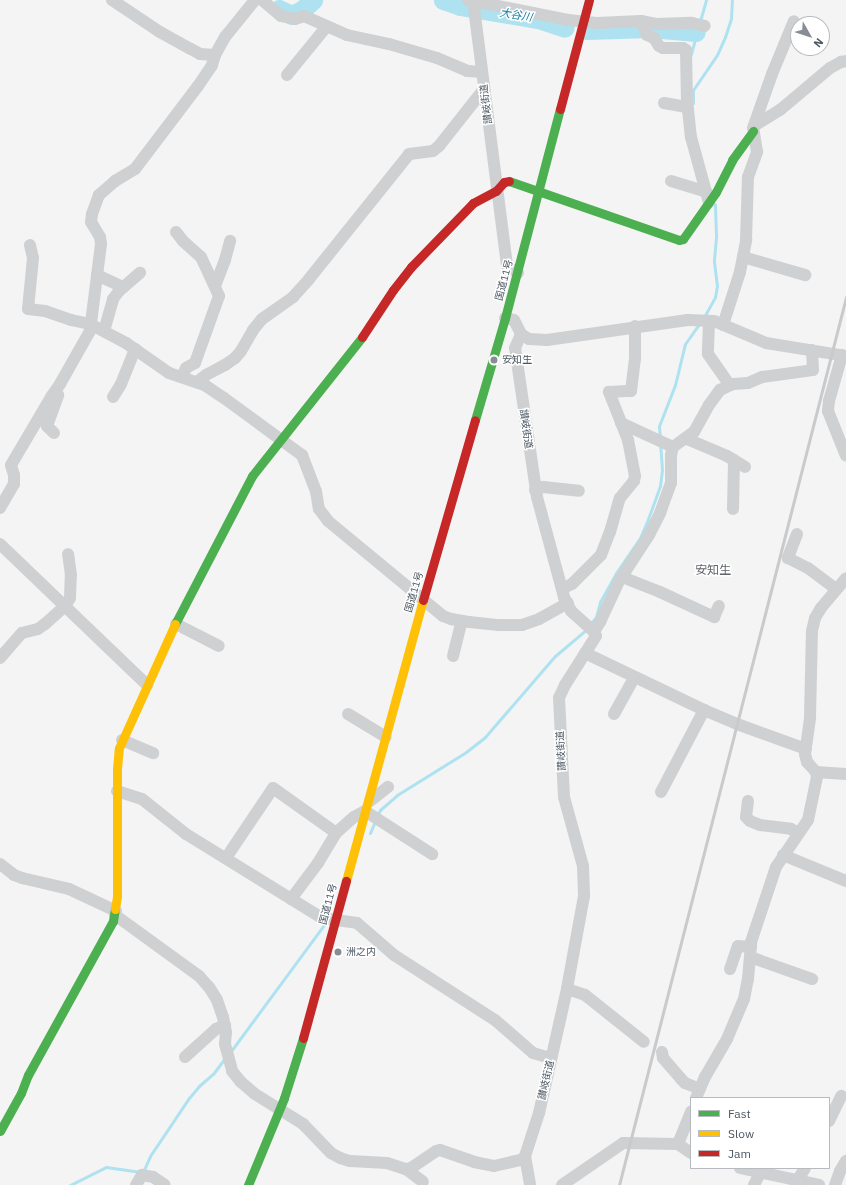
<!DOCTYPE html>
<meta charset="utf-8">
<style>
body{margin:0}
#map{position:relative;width:846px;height:1185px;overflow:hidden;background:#f4f4f4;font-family:"IBM Plex Sans","Noto Sans JP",sans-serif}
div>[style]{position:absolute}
.stream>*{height:3px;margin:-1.5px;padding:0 1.5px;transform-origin:1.5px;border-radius:1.5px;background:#aee2f0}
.river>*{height:19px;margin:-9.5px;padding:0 9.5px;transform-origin:9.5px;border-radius:9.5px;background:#aee2f0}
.street>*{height:12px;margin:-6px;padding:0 6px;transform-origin:6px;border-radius:6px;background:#ced0d2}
.fast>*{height:9px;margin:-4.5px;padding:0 4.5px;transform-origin:4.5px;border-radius:4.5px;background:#4caf50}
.slow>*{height:9px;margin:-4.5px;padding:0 4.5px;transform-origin:4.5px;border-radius:4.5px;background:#ffc107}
.jam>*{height:9px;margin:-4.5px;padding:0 4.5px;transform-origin:4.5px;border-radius:4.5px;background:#c62828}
.rail>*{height:3px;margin:-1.5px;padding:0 1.5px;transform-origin:1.5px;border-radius:1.5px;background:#c9cacc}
.dots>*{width:11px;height:11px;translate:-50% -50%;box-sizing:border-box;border:2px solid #fff;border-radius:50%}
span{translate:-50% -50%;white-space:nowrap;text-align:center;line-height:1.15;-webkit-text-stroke:3px #fff;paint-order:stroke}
.street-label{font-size:10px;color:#4a5661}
.poi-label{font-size:10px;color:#4a5661}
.left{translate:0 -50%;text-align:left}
.water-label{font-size:11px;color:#0c7c9b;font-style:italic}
.quarter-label{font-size:12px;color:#5f6368}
.legend{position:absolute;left:690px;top:1097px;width:140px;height:72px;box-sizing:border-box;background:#fff;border:1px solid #b7bbc0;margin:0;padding:5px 7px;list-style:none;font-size:12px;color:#4a5661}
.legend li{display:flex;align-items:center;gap:8px;height:20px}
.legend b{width:20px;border:1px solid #b7bbc0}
.north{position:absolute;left:790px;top:16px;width:40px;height:40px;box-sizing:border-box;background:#fff;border:1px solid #b7bbc0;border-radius:50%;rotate:129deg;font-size:11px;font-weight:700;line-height:16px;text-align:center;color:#4a5661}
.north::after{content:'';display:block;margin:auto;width:14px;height:18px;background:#868d94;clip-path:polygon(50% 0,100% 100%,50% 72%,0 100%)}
</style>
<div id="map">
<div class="stream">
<div style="left:700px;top:21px;width:22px;rotate:-74deg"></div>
<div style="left:691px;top:54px;width:28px;rotate:-75deg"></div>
<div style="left:693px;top:103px;width:13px;rotate:-90deg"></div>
<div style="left:693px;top:90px;width:42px;rotate:-55.6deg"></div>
<div style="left:717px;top:55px;width:20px;rotate:-66deg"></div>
<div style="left:725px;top:37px;width:20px;rotate:-72deg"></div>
<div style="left:731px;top:18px;width:18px;rotate:-87deg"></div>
<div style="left:704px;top:317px;width:23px;rotate:-61deg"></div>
<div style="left:715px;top:297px;width:11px;rotate:-80deg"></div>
<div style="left:717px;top:286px;width:26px;rotate:-97deg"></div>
<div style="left:714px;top:260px;width:25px;rotate:-85deg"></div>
<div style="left:716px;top:235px;width:31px;rotate:-92deg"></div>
<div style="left:660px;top:438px;width:12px;rotate:-95deg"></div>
<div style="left:659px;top:426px;width:44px;rotate:-68.7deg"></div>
<div style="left:675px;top:385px;width:42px;rotate:-76.3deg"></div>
<div style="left:685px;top:344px;width:24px;rotate:-55deg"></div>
<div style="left:590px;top:624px;width:9px;rotate:-49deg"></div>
<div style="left:596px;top:617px;width:16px;rotate:-75deg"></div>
<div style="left:600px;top:602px;width:33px;rotate:-61deg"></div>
<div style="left:616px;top:573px;width:42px;rotate:-55.6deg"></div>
<div style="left:640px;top:538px;width:21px;rotate:-67deg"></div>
<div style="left:648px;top:519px;width:35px;rotate:-70deg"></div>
<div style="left:660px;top:486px;width:16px;rotate:-83deg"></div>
<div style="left:662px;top:470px;width:26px;rotate:-94deg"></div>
<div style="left:377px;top:816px;width:7px;rotate:-63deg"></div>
<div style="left:380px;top:810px;width:23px;rotate:-41deg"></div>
<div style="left:397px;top:795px;width:81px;rotate:-31.9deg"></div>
<div style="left:466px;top:752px;width:24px;rotate:-38deg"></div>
<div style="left:485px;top:737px;width:107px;rotate:-49.2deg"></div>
<div style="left:555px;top:656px;width:42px;rotate:-40.2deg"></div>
<div style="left:370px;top:833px;width:13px;rotate:-67deg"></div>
<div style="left:231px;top:1051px;width:157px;rotate:-53.6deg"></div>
<div style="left:70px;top:1185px;width:40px;rotate:-26.6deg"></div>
<div style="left:106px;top:1167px;width:37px;rotate:8deg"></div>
<div style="left:143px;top:1172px;width:17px;rotate:-66deg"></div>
<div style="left:150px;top:1156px;width:70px;rotate:-56.1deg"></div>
<div style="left:189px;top:1098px;width:16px;rotate:-50deg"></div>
<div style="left:199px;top:1086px;width:18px;rotate:-41deg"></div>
<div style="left:213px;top:1074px;width:20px;rotate:-53deg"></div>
</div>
<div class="river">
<div style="left:443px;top:0;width:18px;rotate:19deg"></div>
<div style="left:460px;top:6px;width:79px;rotate:9.5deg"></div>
<div style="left:538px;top:19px;width:28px;rotate:18deg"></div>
<div style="left:279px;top:9px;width:14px;rotate:25deg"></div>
<div style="left:292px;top:15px;width:11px;rotate:-27deg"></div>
<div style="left:302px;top:10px;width:15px;rotate:-42deg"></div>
<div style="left:586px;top:30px;width:65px;rotate:-1.8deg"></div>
<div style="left:651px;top:28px;width:45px;rotate:5.1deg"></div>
</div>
<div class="street">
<div style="left:112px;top:0;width:58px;rotate:33.7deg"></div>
<div style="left:160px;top:32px;width:35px;rotate:29deg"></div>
<div style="left:191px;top:49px;width:10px;rotate:29deg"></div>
<div style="left:200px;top:54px;width:15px;rotate:4deg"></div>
<div style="left:262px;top:0;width:25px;rotate:40deg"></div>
<div style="left:281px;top:16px;width:14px;rotate:12deg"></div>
<div style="left:295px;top:19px;width:9px;rotate:-18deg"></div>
<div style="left:304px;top:16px;width:47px;rotate:23.8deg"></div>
<div style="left:347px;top:35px;width:43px;rotate:12.1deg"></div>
<div style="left:389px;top:44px;width:50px;rotate:16.3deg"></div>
<div style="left:437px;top:58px;width:33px;rotate:23deg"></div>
<div style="left:467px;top:71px;width:15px;rotate:4deg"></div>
<div style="left:468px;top:0;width:102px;rotate:11.3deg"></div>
<div style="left:568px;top:20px;width:29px;rotate:6deg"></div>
<div style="left:597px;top:23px;width:44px;rotate:-2.6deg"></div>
<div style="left:641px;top:21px;width:15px;rotate:11deg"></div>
<div style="left:656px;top:24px;width:36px;rotate:-2deg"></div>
<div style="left:692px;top:23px;width:13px;rotate:13deg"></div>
<div style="left:473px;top:0;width:268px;rotate:82.7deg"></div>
<div style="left:507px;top:266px;width:13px;rotate:32deg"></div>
<div style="left:641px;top:21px;width:15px;rotate:67deg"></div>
<div style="left:647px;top:35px;width:8px;rotate:23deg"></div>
<div style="left:654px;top:38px;width:9px;rotate:58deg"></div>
<div style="left:659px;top:46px;width:4px;rotate:27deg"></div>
<div style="left:663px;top:48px;width:20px"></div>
<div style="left:683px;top:48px;width:4px;rotate:34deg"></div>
<div style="left:686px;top:50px;width:50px;rotate:88.9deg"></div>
<div style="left:687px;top:100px;width:37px;rotate:84deg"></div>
<div style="left:691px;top:137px;width:68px;rotate:74.7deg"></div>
<div style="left:287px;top:75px;width:63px;rotate:-50.8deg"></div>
<div style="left:664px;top:103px;width:23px;rotate:10deg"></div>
<div style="left:754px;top:126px;width:31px;rotate:-32deg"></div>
<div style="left:780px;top:110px;width:65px;rotate:-40deg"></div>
<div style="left:830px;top:68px;width:13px;rotate:-29deg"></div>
<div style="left:841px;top:62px;width:5px;rotate:-11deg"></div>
<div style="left:671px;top:181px;width:37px;rotate:17deg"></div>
<div style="left:176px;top:232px;width:11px;rotate:52deg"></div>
<div style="left:183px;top:241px;width:24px;rotate:42deg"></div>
<div style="left:201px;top:257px;width:43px;rotate:65.2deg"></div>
<div style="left:219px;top:296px;width:71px;rotate:109.7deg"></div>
<div style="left:195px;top:363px;width:10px;rotate:151deg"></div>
<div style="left:186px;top:368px;width:10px;rotate:114deg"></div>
<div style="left:30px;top:245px;width:13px;rotate:77deg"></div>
<div style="left:33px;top:258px;width:51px;rotate:95.6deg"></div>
<div style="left:28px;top:309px;width:17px;rotate:7deg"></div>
<div style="left:45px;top:311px;width:28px;rotate:19deg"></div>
<div style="left:71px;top:320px;width:19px;rotate:12deg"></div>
<div style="left:90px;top:324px;width:41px;rotate:27.8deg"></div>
<div style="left:126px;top:343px;width:52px;rotate:34.9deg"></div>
<div style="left:169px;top:373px;width:39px;rotate:19deg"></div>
<div style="left:206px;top:386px;width:22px;rotate:34deg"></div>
<div style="left:224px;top:398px;width:97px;rotate:36.2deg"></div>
<div style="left:302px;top:455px;width:39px;rotate:69deg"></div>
<div style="left:316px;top:491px;width:18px;rotate:81deg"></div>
<div style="left:319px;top:509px;width:15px;rotate:53deg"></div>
<div style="left:328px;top:521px;width:149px;rotate:39.6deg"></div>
<div style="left:443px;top:616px;width:9px;rotate:21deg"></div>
<div style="left:451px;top:619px;width:18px;rotate:9deg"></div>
<div style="left:469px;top:622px;width:30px;rotate:6deg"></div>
<div style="left:499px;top:625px;width:23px"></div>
<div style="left:522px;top:625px;width:18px;rotate:-19deg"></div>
<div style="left:539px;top:619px;width:33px;rotate:-29deg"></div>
<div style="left:743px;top:257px;width:65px;rotate:16.2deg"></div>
<div style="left:97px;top:275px;width:29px;rotate:25deg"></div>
<div style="left:215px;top:286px;width:28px;rotate:-69deg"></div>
<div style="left:225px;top:260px;width:20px;rotate:-75deg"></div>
<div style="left:505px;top:318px;width:9px;rotate:13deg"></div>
<div style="left:514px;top:320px;width:16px;rotate:63deg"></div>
<div style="left:521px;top:334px;width:9px;rotate:32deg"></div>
<div style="left:529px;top:339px;width:18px;rotate:3deg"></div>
<div style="left:547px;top:340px;width:142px;rotate:-8.1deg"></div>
<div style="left:688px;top:320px;width:26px;rotate:2deg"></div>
<div style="left:714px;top:321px;width:56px;rotate:22.9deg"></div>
<div style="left:766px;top:343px;width:81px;rotate:9.2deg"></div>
<div style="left:709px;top:321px;width:33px;rotate:92deg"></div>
<div style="left:708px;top:354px;width:38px;rotate:55deg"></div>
<div style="left:723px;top:325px;width:56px;rotate:-72.2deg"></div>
<div style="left:740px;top:272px;width:33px;rotate:-79deg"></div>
<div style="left:746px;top:240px;width:63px;rotate:-88.2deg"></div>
<div style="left:748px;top:177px;width:27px;rotate:-70deg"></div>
<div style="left:757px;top:152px;width:24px;rotate:-99deg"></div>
<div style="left:753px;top:128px;width:57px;rotate:-70.6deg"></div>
<div style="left:772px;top:74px;width:57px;rotate:-67.5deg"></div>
<div style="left:104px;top:331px;width:33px;rotate:-74deg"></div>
<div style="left:113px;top:299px;width:10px;rotate:-53deg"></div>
<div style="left:119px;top:291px;width:28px;rotate:-41deg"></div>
<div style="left:521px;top:334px;width:15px;rotate:113deg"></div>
<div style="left:515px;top:348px;width:151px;rotate:81.6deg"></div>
<div style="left:537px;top:497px;width:104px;rotate:74.9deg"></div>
<div style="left:564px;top:597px;width:16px;rotate:63deg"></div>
<div style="left:571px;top:611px;width:31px;rotate:42deg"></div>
<div style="left:594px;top:632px;width:4px;rotate:63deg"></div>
<div style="left:596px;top:636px;width:58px;rotate:122.3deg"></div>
<div style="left:565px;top:685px;width:14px;rotate:115deg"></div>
<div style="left:559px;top:698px;width:99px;rotate:87.1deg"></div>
<div style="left:564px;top:797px;width:72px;rotate:74.6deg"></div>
<div style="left:583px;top:866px;width:30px;rotate:88deg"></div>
<div style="left:584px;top:896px;width:95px;rotate:100.4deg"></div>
<div style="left:567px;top:989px;width:127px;rotate:102.7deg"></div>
<div style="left:539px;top:1113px;width:45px;rotate:108deg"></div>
<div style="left:525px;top:1156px;width:29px;rotate:80deg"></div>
<div style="left:842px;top:355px;width:48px;rotate:105.8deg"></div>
<div style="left:829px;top:401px;width:10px;rotate:96deg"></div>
<div style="left:828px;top:411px;width:48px;rotate:68.2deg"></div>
<div style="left:197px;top:382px;width:11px;rotate:-38deg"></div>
<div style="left:206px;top:375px;width:21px;rotate:-28deg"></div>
<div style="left:225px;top:365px;width:12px;rotate:-35deg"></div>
<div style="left:235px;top:358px;width:9px;rotate:-49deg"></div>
<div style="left:241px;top:351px;width:24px;rotate:-60deg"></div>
<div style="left:253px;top:330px;width:14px;rotate:-51deg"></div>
<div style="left:262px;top:319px;width:38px;rotate:-35deg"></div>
<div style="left:293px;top:297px;width:24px;rotate:-48deg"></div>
<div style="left:309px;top:279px;width:160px;rotate:-51.3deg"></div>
<div style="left:409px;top:154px;width:24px;rotate:-7deg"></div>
<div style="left:433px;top:151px;width:8px;rotate:-40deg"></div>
<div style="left:439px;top:146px;width:73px;rotate:-51.7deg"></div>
<div style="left:113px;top:397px;width:15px;rotate:-58deg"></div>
<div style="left:121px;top:384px;width:38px;rotate:-68deg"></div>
<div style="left:621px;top:423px;width:57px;rotate:24.8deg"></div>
<div style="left:54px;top:433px;width:10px;rotate:-135deg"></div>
<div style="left:47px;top:426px;width:33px;rotate:-70deg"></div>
<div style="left:687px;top:439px;width:43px;rotate:23deg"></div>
<div style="left:727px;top:456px;width:21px;rotate:31deg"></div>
<div style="left:535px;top:490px;width:9px;rotate:-21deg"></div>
<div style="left:543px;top:487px;width:36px;rotate:6deg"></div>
<div style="left:0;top:508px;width:28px;rotate:-60deg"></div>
<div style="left:14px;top:484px;width:9px;rotate:-90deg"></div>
<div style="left:14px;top:475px;width:10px;rotate:-107deg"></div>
<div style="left:11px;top:465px;width:79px;rotate:-59.5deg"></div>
<div style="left:51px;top:397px;width:16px;rotate:-55deg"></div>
<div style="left:60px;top:384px;width:61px;rotate:-60.5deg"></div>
<div style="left:90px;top:331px;width:88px;rotate:-82.8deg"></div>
<div style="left:101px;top:244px;width:7px;rotate:-98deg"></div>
<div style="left:100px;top:237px;width:17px;rotate:-121deg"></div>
<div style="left:91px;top:222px;width:8px;rotate:-83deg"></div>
<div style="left:92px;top:214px;width:20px;rotate:-70deg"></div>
<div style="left:99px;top:195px;width:21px;rotate:-41deg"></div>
<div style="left:115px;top:181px;width:23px;rotate:-31deg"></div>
<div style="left:135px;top:169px;width:104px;rotate:-52.8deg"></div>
<div style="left:198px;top:86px;width:25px;rotate:-56deg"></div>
<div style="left:212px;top:65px;width:10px;rotate:-73deg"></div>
<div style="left:215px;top:55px;width:21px;rotate:-61deg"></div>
<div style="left:225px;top:37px;width:48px;rotate:-51deg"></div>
<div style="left:733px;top:509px;width:49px;rotate:-88.8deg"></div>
<div style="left:797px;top:534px;width:26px;rotate:111deg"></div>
<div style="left:788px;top:558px;width:22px;rotate:27deg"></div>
<div style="left:808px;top:568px;width:35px;rotate:37deg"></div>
<div style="left:0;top:544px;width:204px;rotate:43.8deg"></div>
<div style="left:622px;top:577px;width:41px;rotate:21.5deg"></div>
<div style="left:660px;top:592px;width:60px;rotate:24.8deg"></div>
<div style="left:714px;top:617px;width:12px;rotate:-66deg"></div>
<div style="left:562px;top:589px;width:11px;rotate:-27deg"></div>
<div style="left:572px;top:584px;width:41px;rotate:-45deg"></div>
<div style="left:601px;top:555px;width:25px;rotate:-69deg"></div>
<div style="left:610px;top:532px;width:35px;rotate:-74deg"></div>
<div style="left:620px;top:498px;width:22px;rotate:-51deg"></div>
<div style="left:634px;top:481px;width:5px;rotate:-79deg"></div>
<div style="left:635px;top:476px;width:37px;rotate:-101deg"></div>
<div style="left:628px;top:440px;width:52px;rotate:-111.6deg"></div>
<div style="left:609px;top:392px;width:22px;rotate:-3deg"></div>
<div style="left:631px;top:391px;width:32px;rotate:-83deg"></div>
<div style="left:635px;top:359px;width:33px;rotate:-90deg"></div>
<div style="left:176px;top:624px;width:48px;rotate:27.1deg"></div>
<div style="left:594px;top:632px;width:12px;rotate:-59deg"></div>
<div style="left:600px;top:622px;width:45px;rotate:-65.1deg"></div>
<div style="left:619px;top:581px;width:55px;rotate:-56.9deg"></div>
<div style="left:649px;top:535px;width:25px;rotate:-63deg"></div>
<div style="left:660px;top:513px;width:32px;rotate:-70deg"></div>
<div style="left:671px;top:483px;width:28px;rotate:-90deg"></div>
<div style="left:671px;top:455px;width:8px;rotate:-76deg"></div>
<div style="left:673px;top:447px;width:26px;rotate:-36deg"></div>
<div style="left:694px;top:432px;width:31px;rotate:-61deg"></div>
<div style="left:709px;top:405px;width:19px;rotate:-54deg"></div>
<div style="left:720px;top:390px;width:14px;rotate:-25deg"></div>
<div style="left:733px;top:384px;width:15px;rotate:-4deg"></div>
<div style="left:748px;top:383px;width:15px;rotate:-23deg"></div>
<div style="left:762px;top:377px;width:51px;rotate:-7.8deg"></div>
<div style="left:813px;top:370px;width:20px;rotate:-93deg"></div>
<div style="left:585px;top:653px;width:132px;rotate:25.6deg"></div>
<div style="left:704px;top:710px;width:36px;rotate:23deg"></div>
<div style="left:737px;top:724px;width:73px;rotate:19.9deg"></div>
<div style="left:453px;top:656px;width:36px;rotate:-76deg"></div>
<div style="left:0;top:658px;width:33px;rotate:-49deg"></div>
<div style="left:22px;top:633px;width:16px;rotate:-14deg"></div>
<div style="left:38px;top:629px;width:9px;rotate:-36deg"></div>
<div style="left:45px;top:624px;width:27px;rotate:-42deg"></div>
<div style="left:65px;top:606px;width:9px;rotate:-58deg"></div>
<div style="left:70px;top:598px;width:23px;rotate:-88deg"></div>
<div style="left:71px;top:575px;width:21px;rotate:-98deg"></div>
<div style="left:348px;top:714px;width:44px;rotate:31.2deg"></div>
<div style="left:614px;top:714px;width:41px;rotate:-60.9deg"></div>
<div style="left:122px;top:740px;width:34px;rotate:23deg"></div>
<div style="left:816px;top:772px;width:30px;rotate:4deg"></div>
<div style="left:117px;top:791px;width:26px;rotate:18deg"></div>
<div style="left:142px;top:799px;width:56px;rotate:38.5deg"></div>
<div style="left:186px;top:834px;width:160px;rotate:31.7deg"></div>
<div style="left:322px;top:918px;width:35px;rotate:8deg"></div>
<div style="left:357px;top:923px;width:49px;rotate:40.9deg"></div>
<div style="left:394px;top:955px;width:120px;rotate:32.8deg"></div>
<div style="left:495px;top:1020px;width:50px;rotate:41deg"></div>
<div style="left:533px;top:1053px;width:19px;rotate:16deg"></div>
<div style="left:661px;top:792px;width:93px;rotate:-62.3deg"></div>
<div style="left:370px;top:801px;width:23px;rotate:-38deg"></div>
<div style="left:748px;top:801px;width:16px;rotate:97deg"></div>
<div style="left:746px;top:817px;width:6px;rotate:45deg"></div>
<div style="left:750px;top:821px;width:11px;rotate:22deg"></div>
<div style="left:760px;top:825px;width:31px;rotate:7deg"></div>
<div style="left:791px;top:829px;width:8px;rotate:30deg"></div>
<div style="left:783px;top:855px;width:68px;rotate:22.4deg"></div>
<div style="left:226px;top:858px;width:84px;rotate:-56.1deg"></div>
<div style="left:273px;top:788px;width:77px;rotate:35.5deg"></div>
<div style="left:0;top:864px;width:18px;rotate:38deg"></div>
<div style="left:14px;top:875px;width:9px;rotate:21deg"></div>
<div style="left:22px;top:878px;width:48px;rotate:13.2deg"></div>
<div style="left:69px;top:889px;width:52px;rotate:25.1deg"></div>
<div style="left:291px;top:899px;width:45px;rotate:-53.1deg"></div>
<div style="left:318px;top:863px;width:35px;rotate:-59deg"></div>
<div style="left:336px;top:833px;width:24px;rotate:-42deg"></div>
<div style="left:354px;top:817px;width:13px;rotate:-29deg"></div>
<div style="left:365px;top:811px;width:80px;rotate:32.7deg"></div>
<div style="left:115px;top:915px;width:104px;rotate:36deg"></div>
<div style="left:199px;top:976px;width:15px;rotate:48deg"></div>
<div style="left:209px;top:987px;width:15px;rotate:58deg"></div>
<div style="left:217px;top:1000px;width:18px;rotate:71deg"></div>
<div style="left:223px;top:1017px;width:15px;rotate:79deg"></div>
<div style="left:226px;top:1032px;width:12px;rotate:95deg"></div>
<div style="left:225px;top:1044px;width:28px;rotate:75deg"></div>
<div style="left:232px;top:1071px;width:14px;rotate:51deg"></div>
<div style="left:241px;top:1082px;width:18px;rotate:41deg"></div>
<div style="left:255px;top:1094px;width:57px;rotate:32deg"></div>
<div style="left:303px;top:1124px;width:40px;rotate:46deg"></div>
<div style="left:331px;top:1153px;width:10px;rotate:29deg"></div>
<div style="left:340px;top:1158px;width:10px;rotate:17deg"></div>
<div style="left:350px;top:1161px;width:37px;rotate:3deg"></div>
<div style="left:387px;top:1163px;width:20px;rotate:18deg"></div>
<div style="left:406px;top:1169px;width:21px;rotate:37deg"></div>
<div style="left:750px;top:957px;width:66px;rotate:19.5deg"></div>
<div style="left:730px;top:969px;width:24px;rotate:-71deg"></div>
<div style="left:738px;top:946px;width:13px;rotate:4deg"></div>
<div style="left:567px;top:989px;width:19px;rotate:18deg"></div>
<div style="left:585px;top:995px;width:75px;rotate:38.5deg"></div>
<div style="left:662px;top:1052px;width:6px;rotate:81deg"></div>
<div style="left:663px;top:1058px;width:28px;rotate:49deg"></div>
<div style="left:681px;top:1079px;width:6px;rotate:45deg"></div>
<div style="left:685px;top:1083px;width:16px;rotate:22deg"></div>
<div style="left:185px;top:1057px;width:42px;rotate:-42.1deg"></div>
<div style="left:216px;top:1029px;width:10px;rotate:-24deg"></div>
<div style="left:696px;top:1098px;width:23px;rotate:-67deg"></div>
<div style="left:705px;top:1077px;width:44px;rotate:-59.9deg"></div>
<div style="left:727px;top:1039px;width:43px;rotate:-67deg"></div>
<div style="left:744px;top:999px;width:20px;rotate:-79deg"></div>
<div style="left:748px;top:979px;width:37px;rotate:-85deg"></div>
<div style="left:751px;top:942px;width:79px;rotate:-71.6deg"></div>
<div style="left:776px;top:867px;width:57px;rotate:-55.8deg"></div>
<div style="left:808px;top:820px;width:44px;rotate:-78.2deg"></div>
<div style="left:817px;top:777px;width:5px;rotate:-101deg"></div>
<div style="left:816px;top:772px;width:13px;rotate:-132deg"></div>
<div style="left:807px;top:762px;width:8px;rotate:-104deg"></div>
<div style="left:805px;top:754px;width:37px;rotate:-82deg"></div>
<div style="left:810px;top:717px;width:86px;rotate:-88.7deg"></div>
<div style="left:812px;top:631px;width:13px;rotate:-77deg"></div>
<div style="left:815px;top:618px;width:12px;rotate:-59deg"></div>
<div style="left:821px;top:608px;width:39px;rotate:-50deg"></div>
<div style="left:829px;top:1121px;width:28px;rotate:-64deg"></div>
<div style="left:678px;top:1144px;width:35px;rotate:-68deg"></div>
<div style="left:740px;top:1168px;width:81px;rotate:12.1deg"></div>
<div style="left:406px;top:1169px;width:5px;rotate:-11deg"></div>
<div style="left:411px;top:1168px;width:30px;rotate:-34deg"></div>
<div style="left:436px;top:1151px;width:4px;rotate:-14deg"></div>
<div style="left:440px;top:1150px;width:36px;rotate:19deg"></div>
<div style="left:474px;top:1162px;width:20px;rotate:11deg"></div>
<div style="left:494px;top:1166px;width:32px;rotate:-13deg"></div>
<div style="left:797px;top:1181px;width:15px;rotate:-58deg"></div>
<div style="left:136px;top:1185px;width:12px;rotate:-59deg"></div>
<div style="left:142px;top:1175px;width:11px;rotate:10deg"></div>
<div style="left:153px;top:1177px;width:14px;rotate:34deg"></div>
<div style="left:562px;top:1185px;width:74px;rotate:-34.5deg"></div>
<div style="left:623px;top:1143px;width:55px;rotate:1deg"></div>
<div style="left:678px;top:1144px;width:16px;rotate:35deg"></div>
<div style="left:754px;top:1185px;width:13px;rotate:-63deg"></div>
<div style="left:835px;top:1185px;width:15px;rotate:-70deg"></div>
<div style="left:840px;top:1171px;width:12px;rotate:-59deg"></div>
</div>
<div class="fast">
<div style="left:509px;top:181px;width:180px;rotate:19.1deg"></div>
<div style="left:679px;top:240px;width:4px;rotate:-14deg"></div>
<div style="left:683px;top:239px;width:57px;rotate:-54.9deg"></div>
<div style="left:716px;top:192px;width:36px;rotate:-63deg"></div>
<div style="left:732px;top:160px;width:36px;rotate:-54deg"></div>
<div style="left:475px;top:420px;width:106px;rotate:-73.6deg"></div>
<div style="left:505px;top:318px;width:216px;rotate:-75.3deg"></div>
<div style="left:175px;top:624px;width:167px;rotate:-62.5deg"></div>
<div style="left:252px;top:476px;width:177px;rotate:-51.6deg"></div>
<div style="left:0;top:1131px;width:43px;rotate:-61.1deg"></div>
<div style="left:21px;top:1093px;width:19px;rotate:-69deg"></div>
<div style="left:28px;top:1075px;width:176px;rotate:-61.1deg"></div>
<div style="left:113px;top:921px;width:12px;rotate:-81deg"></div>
<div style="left:248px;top:1185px;width:94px;rotate:-67.5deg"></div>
<div style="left:284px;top:1098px;width:63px;rotate:-72.4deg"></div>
</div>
<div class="slow">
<div style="left:346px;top:881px;width:291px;rotate:-74.7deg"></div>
<div style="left:115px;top:909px;width:13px;rotate:-81deg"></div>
<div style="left:117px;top:896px;width:127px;rotate:-90deg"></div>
<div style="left:117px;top:769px;width:21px;rotate:-85deg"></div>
<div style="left:119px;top:748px;width:136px;rotate:-65.7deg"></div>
</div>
<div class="jam">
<div style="left:560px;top:109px;width:113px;rotate:-75.1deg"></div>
<div style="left:362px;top:337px;width:56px;rotate:-56.6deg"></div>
<div style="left:393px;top:290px;width:29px;rotate:-52deg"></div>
<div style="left:411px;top:267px;width:89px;rotate:-45.9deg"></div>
<div style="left:473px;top:203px;width:26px;rotate:-28deg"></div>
<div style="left:496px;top:191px;width:12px;rotate:-48deg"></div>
<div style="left:504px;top:182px;width:5px;rotate:-11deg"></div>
<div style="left:423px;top:600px;width:187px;rotate:-73.9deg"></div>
<div style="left:303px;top:1038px;width:163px;rotate:-74.7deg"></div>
</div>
<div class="rail">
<div style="left:619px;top:1185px;width:917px;rotate:-75.66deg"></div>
</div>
<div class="dots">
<div style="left:494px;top:360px;background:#868d94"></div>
<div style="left:338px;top:952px;background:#868d94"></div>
</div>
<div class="street-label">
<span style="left:486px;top:104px;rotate:-97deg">讃岐街道</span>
<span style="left:504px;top:280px;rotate:-75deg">国道11号</span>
<span style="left:526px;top:429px;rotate:82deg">讃岐街道</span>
<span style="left:414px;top:592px;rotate:-74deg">国道11号</span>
<span style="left:561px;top:751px;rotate:-93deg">讃岐街道</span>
<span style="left:328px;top:904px;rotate:-75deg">国道11号</span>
<span style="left:546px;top:1080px;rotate:-77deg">讃岐街道</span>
</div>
<div class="poi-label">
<span class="left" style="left:502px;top:360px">安知生</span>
<span class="left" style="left:346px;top:952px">洲之内</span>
</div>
<div class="water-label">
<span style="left:516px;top:15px;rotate:9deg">大谷川</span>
</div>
<div class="quarter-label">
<span style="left:713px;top:570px">安知生</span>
</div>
<ul class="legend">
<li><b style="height:5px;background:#4caf50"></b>Fast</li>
<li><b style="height:5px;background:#ffc107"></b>Slow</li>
<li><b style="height:5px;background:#c62828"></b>Jam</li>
</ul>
<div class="north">N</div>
</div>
